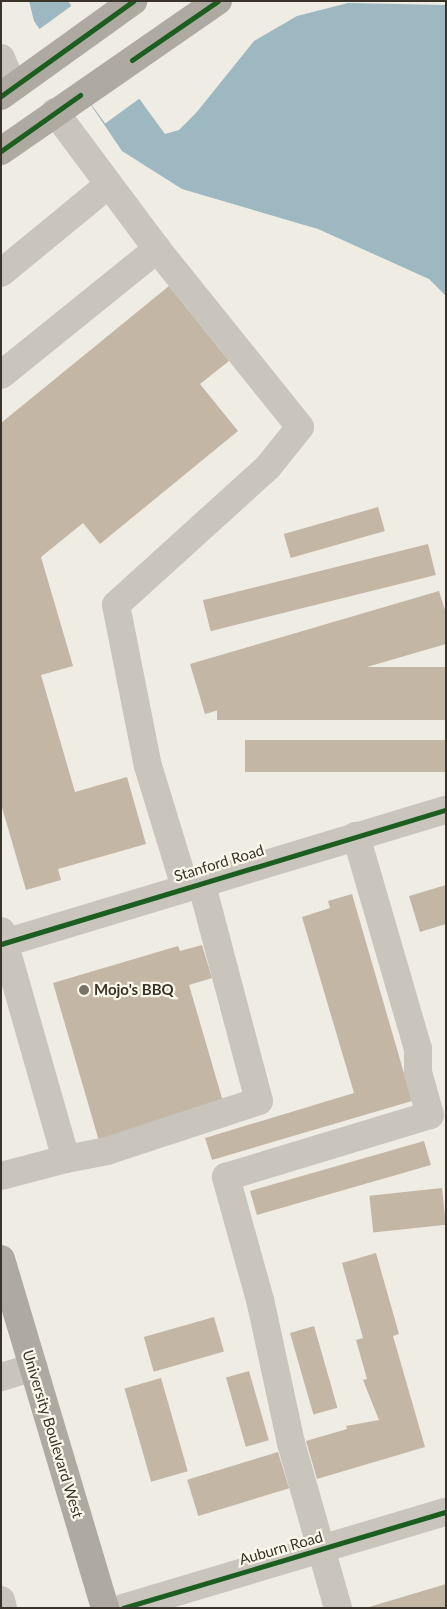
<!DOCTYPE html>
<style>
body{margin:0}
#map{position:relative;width:447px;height:1609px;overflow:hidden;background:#efece3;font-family:Lato,sans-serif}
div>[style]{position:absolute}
.water>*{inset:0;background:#9eb8c2}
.pier>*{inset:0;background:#efece3;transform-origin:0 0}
.building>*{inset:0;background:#c4b6a4;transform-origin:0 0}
.minor>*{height:28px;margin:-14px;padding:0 14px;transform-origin:14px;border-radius:14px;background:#c9c5bc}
.major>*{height:28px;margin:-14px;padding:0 14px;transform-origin:14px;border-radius:14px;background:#aea9a1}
.cycleway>*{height:5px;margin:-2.5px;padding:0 2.5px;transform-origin:2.5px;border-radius:2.5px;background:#1b5e20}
.dots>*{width:14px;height:14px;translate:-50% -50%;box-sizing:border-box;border:2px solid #fbf8eb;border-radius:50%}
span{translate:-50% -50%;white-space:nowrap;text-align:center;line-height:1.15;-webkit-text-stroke:4.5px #fbf8eb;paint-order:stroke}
.street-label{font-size:15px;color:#3a3329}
.poi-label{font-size:15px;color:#3a3329;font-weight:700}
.left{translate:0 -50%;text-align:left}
.frame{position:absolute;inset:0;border:2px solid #3a3329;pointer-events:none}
</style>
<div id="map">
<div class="water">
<div style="clip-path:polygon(29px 1px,68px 1px,165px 134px,179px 130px,196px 113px,254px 41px,297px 16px,348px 3px,446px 5px,446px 296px,429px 279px,318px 229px,182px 189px,122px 151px,34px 21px)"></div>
</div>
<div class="pier">
<div style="left:74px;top:4px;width:115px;height:45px;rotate:54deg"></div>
</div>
<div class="building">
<div style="clip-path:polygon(169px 286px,229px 361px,200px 384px,238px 431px,100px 544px,83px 523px,41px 557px,73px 666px,41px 675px,75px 792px,127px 777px,146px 844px,58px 869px,61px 880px,26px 890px,1px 804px,1px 423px)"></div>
<div style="left:378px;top:507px;width:25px;height:98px;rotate:74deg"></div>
<div style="left:428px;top:544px;width:32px;height:232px;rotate:76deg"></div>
<div style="clip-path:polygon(439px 591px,446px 613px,446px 644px,205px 714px,190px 664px)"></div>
<div style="left:446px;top:667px;width:53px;height:229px;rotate:90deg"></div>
<div style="left:446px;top:740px;width:32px;height:201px;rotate:90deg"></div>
<div style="clip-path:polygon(446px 885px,446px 924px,420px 932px,409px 896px)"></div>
<div style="clip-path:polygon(352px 894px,412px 1101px,212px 1160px,205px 1138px,354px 1093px,302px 917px,330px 908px,328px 901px)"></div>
<div style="clip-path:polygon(202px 945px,212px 978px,189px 985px,224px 1105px,99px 1141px,53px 983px,178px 946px,180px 951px)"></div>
<div style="left:424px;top:1141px;width:25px;height:181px;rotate:74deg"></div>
<div style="left:442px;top:1188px;width:37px;height:73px;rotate:84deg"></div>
<div style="clip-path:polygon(376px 1253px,399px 1334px,393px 1336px,425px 1447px,317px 1479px,306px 1441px,347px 1429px,346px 1426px,379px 1420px,363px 1380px,367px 1379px,356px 1340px,363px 1338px,342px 1263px)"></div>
<div style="left:214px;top:1317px;width:36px;height:73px;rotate:74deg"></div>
<div style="left:314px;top:1326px;width:85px;height:25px;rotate:74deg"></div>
<div style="left:249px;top:1371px;width:72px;height:24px;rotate:74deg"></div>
<div style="left:161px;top:1378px;width:97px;height:38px;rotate:74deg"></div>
<div style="left:278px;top:1452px;width:38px;height:95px;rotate:73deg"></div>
<div style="clip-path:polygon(446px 1584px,446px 1608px,369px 1608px,369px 1607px)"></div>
</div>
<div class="minor">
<div style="left:1px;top:58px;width:30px;rotate:67deg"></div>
<div style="left:55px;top:112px;width:171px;rotate:53.3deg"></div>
<div style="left:157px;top:249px;width:228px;rotate:51.2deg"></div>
<div style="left:300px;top:427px;width:51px;rotate:128.7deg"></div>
<div style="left:268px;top:467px;width:205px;rotate:137.8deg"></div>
<div style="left:116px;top:605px;width:164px;rotate:78.8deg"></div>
<div style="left:148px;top:766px;width:127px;rotate:73deg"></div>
<div style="left:1px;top:273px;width:139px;rotate:-39.4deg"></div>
<div style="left:1px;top:375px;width:201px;rotate:-38.9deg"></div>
<div style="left:1px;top:931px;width:237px;rotate:74.1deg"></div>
<div style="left:66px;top:1159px;width:67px;rotate:165.3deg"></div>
<div style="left:1px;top:944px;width:465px;rotate:-16.8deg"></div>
<div style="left:66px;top:1159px;width:42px;rotate:-11deg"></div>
<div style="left:107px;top:1151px;width:160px;rotate:-18.2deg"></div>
<div style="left:259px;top:1101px;width:228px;rotate:-104.8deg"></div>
<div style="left:1px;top:1377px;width:34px;rotate:-17deg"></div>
<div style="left:1px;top:1600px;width:8px;rotate:76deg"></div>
<div style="left:123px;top:1608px;width:337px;rotate:-16.6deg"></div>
<div style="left:338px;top:1608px;width:172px;rotate:-105.9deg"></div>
<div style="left:291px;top:1443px;width:146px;rotate:-102.2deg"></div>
<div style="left:260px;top:1300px;width:128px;rotate:-105.5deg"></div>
<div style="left:226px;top:1177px;width:213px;rotate:-16.9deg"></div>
<div style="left:430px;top:1115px;width:45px;rotate:-105.6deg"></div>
<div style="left:418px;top:1072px;width:23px;rotate:-90deg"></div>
<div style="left:418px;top:1049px;width:222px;rotate:-106.2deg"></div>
</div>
<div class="major">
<div style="left:1px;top:96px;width:163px;rotate:-35.7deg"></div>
<div style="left:1px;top:151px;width:264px;rotate:-34.7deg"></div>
<div style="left:1px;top:1259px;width:364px;rotate:73.4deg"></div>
</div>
<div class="cycleway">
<div style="left:132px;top:60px;width:104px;rotate:-34.5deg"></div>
<div style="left:1px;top:96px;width:163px;rotate:-35.7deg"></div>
<div style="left:1px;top:151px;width:97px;rotate:-35.3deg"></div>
<div style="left:1px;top:944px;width:465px;rotate:-16.8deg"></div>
<div style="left:123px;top:1608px;width:337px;rotate:-16.6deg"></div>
</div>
<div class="dots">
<div style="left:84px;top:990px;background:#79746a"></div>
</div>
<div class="street-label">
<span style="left:219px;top:863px;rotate:-17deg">Stanford Road</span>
<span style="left:53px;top:1434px;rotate:73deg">University Boulevard West</span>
<span style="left:281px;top:1548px;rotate:-16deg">Auburn Road</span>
</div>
<div class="poi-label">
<span class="left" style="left:94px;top:990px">Mojo's BBQ</span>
</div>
<div class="frame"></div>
</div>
